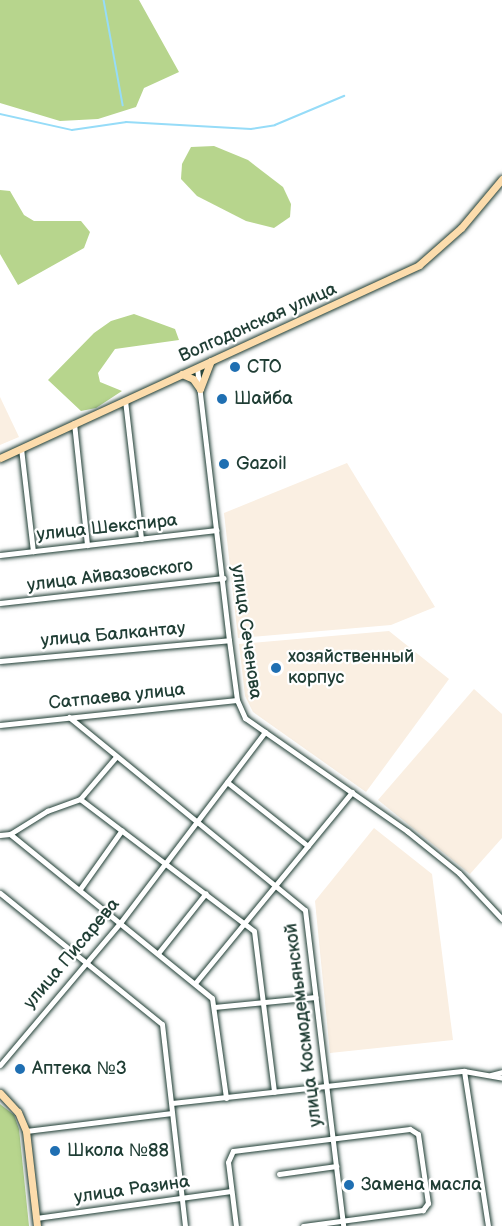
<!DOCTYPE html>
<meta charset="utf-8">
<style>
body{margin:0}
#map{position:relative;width:502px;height:1226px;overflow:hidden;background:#fff;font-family:"Balsamiq Sans",sans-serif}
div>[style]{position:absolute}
.built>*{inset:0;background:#faefe2}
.green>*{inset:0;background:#b7d58d}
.stream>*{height:1.5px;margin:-0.75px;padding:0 0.75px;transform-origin:0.75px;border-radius:0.75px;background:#96dcf8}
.roads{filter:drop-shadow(0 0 2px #1f3d34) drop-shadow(0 0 2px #1f3d34)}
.minor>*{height:5px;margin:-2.5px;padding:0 2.5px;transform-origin:2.5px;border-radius:2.5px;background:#fff}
.major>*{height:7px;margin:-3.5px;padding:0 3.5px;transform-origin:3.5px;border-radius:3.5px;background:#fcdcac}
.dots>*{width:16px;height:16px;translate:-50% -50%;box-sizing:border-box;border:3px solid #fff;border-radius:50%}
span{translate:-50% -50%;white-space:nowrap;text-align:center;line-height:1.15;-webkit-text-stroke:4.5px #fff;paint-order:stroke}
.street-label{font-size:18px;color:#1f3d34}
.poi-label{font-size:18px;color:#1f3d34}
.left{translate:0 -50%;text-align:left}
</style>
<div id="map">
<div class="built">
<div style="clip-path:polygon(0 397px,19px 437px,0 445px)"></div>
<div style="clip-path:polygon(347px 463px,435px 607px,391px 625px,238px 638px,224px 513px)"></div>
<div style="clip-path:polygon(389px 631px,449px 679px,366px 792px,253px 712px,245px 696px,239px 644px)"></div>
<div style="clip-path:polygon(474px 689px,502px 714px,502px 838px,470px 874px,378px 800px)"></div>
<div style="clip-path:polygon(374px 828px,432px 874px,453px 1040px,330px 1053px,315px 901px)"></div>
</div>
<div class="green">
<div style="clip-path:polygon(0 0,139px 0,179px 72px,144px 88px,136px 107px,98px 119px,60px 121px,0 103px)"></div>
<div style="clip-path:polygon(214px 146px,248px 160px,283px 187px,291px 204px,290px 217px,274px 228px,246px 221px,197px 196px,181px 179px,182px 164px,191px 147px)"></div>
<div style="clip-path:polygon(0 190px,10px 191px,24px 215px,34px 221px,81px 221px,90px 232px,84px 248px,18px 285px,0 254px)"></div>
<div style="clip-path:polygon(134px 314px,175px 329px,179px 340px,115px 349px,98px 373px,100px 382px,122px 391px,96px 408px,81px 411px,48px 380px,94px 333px,111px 321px)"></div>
<div style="clip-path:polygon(0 1104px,14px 1115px,19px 1129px,29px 1226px,0 1226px)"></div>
</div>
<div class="stream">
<div style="left:104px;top:0;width:107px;rotate:79.7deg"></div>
<div style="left:0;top:114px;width:74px;rotate:12.5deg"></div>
<div style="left:72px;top:130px;width:55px;rotate:-8.4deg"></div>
<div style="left:126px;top:122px;width:125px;rotate:3.2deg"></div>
<div style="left:251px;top:129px;width:24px;rotate:-9deg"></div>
<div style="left:275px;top:125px;width:75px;rotate:-22.8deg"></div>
</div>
<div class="roads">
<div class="minor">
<div style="left:197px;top:368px;width:274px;rotate:83.3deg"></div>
<div style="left:229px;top:640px;width:61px;rotate:82.4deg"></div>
<div style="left:237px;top:700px;width:20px;rotate:66deg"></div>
<div style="left:245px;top:718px;width:198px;rotate:34.9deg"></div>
<div style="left:407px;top:831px;width:67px;rotate:38.9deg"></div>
<div style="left:459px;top:873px;width:63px;rotate:46.9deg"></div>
<div style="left:125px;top:400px;width:140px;rotate:83.4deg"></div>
<div style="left:74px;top:423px;width:123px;rotate:83.9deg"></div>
<div style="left:21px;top:448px;width:104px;rotate:83.4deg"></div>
<div style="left:0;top:555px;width:218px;rotate:-6.6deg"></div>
<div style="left:0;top:603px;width:225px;rotate:-6.4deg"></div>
<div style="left:0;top:661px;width:230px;rotate:-5.2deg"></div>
<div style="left:69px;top:717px;width:305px;rotate:39.3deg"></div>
<div style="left:305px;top:910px;width:318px;rotate:83.1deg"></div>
<div style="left:0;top:725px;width:238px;rotate:-6deg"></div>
<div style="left:227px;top:782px;width:103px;rotate:38.3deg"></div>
<div style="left:80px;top:799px;width:218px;rotate:37.2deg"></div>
<div style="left:254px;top:931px;width:162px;rotate:82.9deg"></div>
<div style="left:10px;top:834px;width:44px;rotate:-31.9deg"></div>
<div style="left:47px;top:811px;width:35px;rotate:-20deg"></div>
<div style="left:80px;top:799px;width:54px;rotate:-49.5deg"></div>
<div style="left:0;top:835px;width:10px;rotate:-6deg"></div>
<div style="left:10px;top:834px;width:260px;rotate:39.1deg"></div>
<div style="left:212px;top:998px;width:101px;rotate:82deg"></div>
<div style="left:80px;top:889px;width:72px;rotate:-54.6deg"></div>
<div style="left:0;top:893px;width:208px;rotate:39deg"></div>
<div style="left:162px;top:1024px;width:203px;rotate:83.5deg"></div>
<div style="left:159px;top:952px;width:75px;rotate:-51.5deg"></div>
<div style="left:196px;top:982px;width:246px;rotate:-50.6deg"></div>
<div style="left:214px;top:1007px;width:102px;rotate:-5.6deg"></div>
<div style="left:0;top:1065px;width:186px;rotate:-49.8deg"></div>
<div style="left:120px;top:923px;width:240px;rotate:-52.8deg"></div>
<div style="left:464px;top:1071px;width:157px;rotate:81.2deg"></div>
<div style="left:491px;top:1075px;width:11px;rotate:-15deg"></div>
<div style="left:172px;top:1103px;width:294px;rotate:-6.3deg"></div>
<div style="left:464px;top:1071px;width:39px;rotate:10deg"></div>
<div style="left:26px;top:1131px;width:147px;rotate:-7deg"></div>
<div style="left:279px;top:1174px;width:58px;rotate:-8deg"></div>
<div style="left:36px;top:1218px;width:197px;rotate:-7.9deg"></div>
<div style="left:236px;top:1226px;width:64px;rotate:-97.1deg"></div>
<div style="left:228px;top:1162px;width:12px;rotate:-66deg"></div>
<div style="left:233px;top:1151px;width:178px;rotate:-7.1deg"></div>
<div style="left:410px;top:1129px;width:9px;rotate:32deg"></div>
<div style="left:418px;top:1134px;width:70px;rotate:81.8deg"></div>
<div style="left:428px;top:1203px;width:9px;rotate:126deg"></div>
<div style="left:423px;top:1210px;width:121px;rotate:172.4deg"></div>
</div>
<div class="major">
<div style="left:182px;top:374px;width:12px;rotate:24deg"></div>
<div style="left:193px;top:379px;width:12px;rotate:55deg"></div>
<div style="left:200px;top:389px;width:30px;rotate:-69deg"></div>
<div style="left:0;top:458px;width:461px;rotate:-24.7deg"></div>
<div style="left:419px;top:265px;width:56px;rotate:-41.4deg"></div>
<div style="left:461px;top:228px;width:64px;rotate:-50.1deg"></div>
<div style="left:0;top:1093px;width:26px;rotate:47deg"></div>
<div style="left:18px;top:1112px;width:21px;rotate:67deg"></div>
<div style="left:26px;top:1131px;width:96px;rotate:83.4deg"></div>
</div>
</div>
<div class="dots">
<div style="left:235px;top:367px;background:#1f6fb2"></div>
<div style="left:222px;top:399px;background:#1f6fb2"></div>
<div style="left:224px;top:464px;background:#1f6fb2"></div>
<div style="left:276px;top:668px;background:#1f6fb2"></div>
<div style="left:20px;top:1069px;background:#1f6fb2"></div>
<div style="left:55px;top:1151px;background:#1f6fb2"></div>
<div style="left:349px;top:1185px;background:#1f6fb2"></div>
</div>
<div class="street-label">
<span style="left:258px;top:323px;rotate:-24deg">Волгодонская улица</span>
<span style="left:107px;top:528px;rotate:-6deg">улица Шекспира</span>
<span style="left:110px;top:576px;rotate:-7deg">улица Айвазовского</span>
<span style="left:246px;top:632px;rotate:82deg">улица Сеченова</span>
<span style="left:113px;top:635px;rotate:-5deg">улица Балкантау</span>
<span style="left:117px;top:697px;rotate:-6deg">Сатпаева улица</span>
<span style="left:72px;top:954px;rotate:-50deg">улица Писарева</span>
<span style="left:304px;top:1025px;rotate:-97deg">улица Космодемьянской</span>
<span style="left:132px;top:1190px;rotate:-8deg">улица Разина</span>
</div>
<div class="poi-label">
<span class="left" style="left:247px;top:367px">СТО</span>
<span class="left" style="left:234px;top:399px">Шайба</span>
<span class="left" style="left:236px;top:464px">Gazoil</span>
<span class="left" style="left:288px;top:668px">хозяйственный<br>корпус</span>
<span class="left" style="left:32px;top:1069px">Аптека №3</span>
<span class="left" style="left:67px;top:1151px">Школа №88</span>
<span class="left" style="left:361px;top:1185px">Замена масла</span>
</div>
</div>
